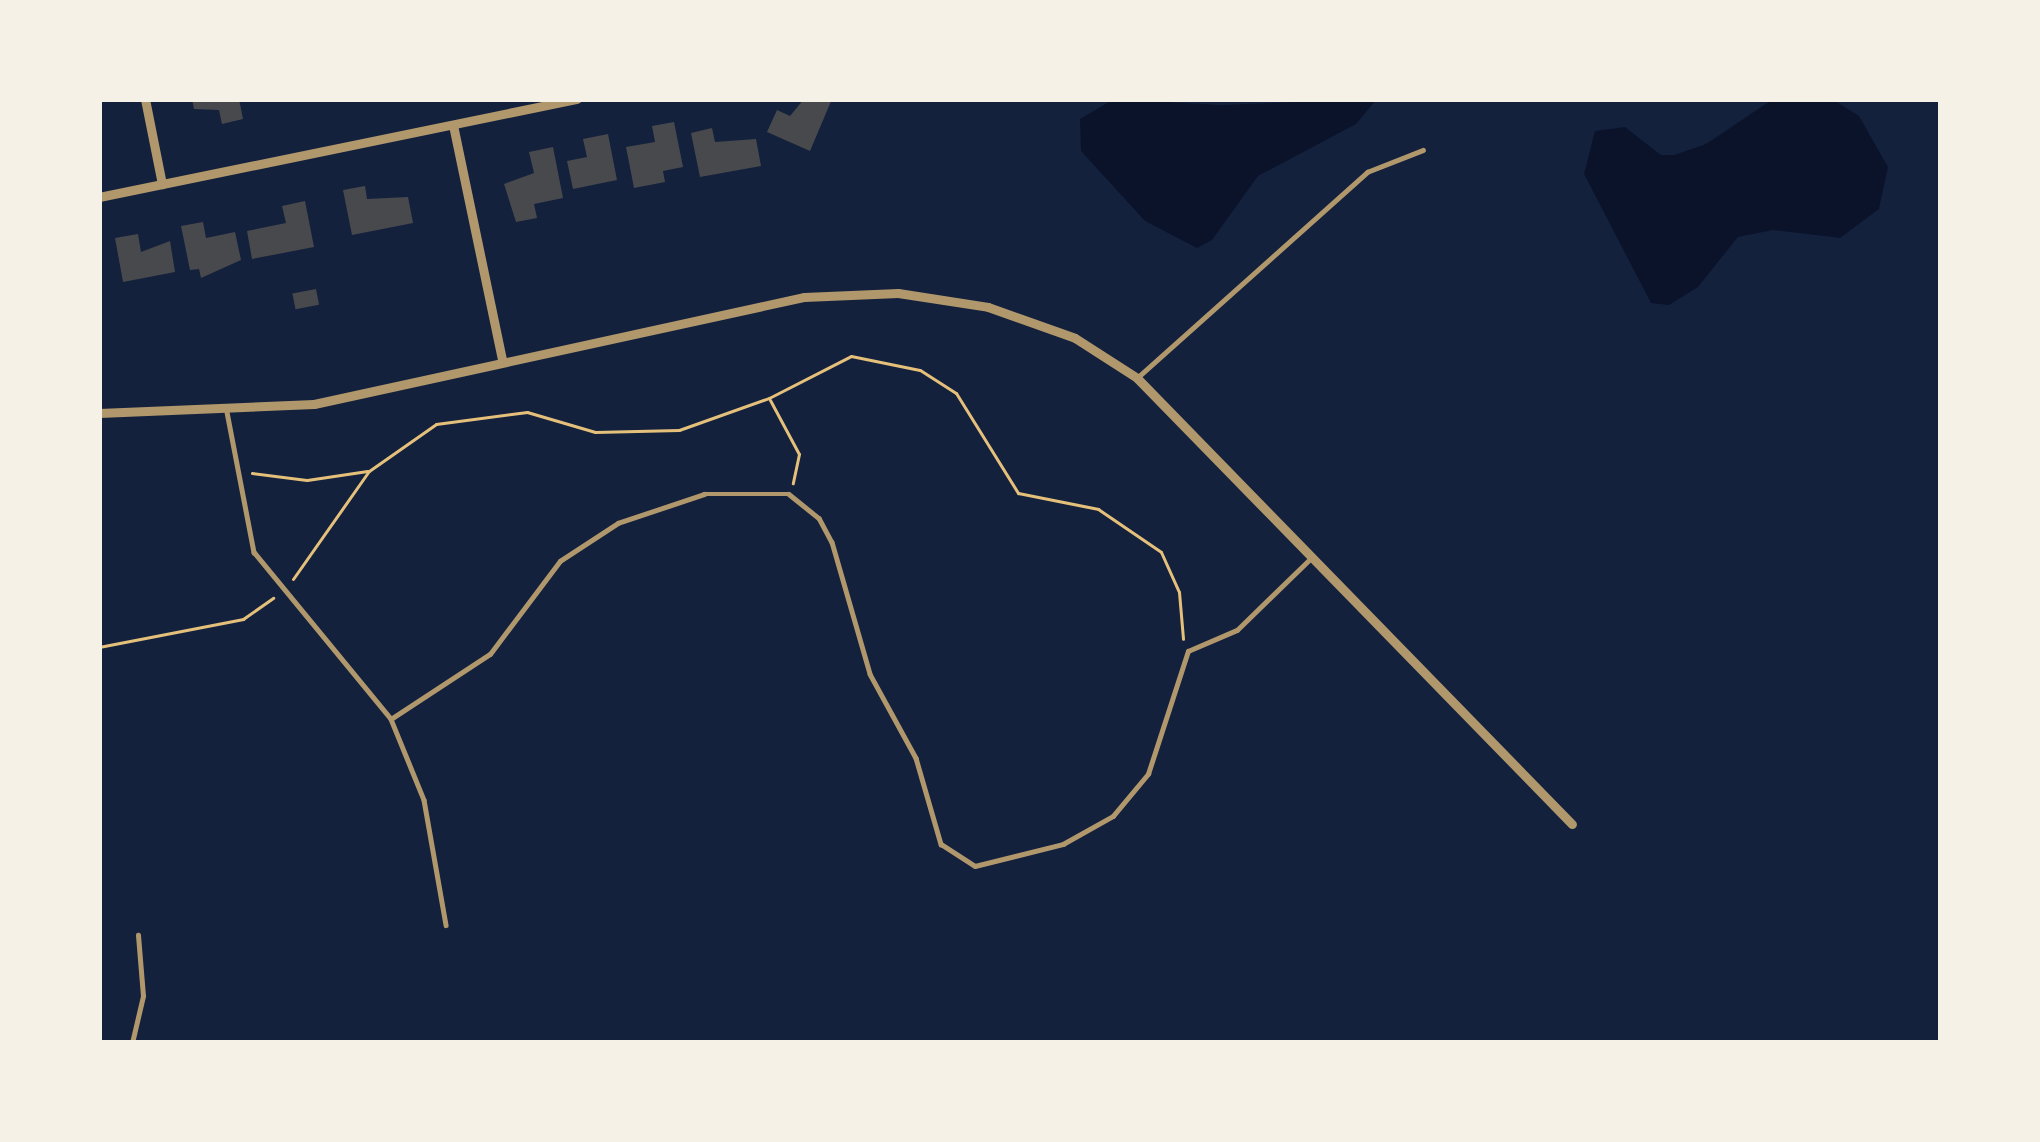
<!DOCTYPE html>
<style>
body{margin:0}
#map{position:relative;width:2040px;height:1142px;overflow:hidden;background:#14213d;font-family:Quicksand,sans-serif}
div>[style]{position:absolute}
.water>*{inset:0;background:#0b132b}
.building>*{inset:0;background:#48494c;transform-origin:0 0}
.path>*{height:3px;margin:-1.5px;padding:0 1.5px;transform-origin:1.5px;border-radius:1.5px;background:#e5c07b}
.service>*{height:4.5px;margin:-2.25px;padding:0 2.25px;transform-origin:2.25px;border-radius:2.25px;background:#b1986c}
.minor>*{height:9px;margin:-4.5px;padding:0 4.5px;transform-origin:4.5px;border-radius:4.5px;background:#b1986c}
span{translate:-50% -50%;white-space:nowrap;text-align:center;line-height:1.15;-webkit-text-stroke:9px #f6f1e7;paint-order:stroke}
.frame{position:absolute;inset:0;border:102px solid #f6f1e7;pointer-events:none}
</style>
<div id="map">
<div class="water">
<div style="clip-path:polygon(1114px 99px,1221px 105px,1377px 99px,1356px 124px,1258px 176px,1212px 240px,1197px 248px,1145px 221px,1081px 151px,1080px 119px)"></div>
<div style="clip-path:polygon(1773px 99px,1832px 99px,1859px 116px,1888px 167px,1879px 209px,1840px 238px,1773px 230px,1738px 237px,1698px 287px,1669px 305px,1651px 303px,1584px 174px,1595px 131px,1625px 127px,1661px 155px,1674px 155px,1706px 144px)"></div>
</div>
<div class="building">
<div style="clip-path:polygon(192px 99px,239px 99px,243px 119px,222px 124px,219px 110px,194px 109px)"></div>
<div style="clip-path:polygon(804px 99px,832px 99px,810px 151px,767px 132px,777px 110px,790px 116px)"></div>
<div style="clip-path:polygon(674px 122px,683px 167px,663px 171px,665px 182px,634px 188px,626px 147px,655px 142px,652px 126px)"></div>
<div style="clip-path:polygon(712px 128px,715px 142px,756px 139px,761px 166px,700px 177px,691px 133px)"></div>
<div style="clip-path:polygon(608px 134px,617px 180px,573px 189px,567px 161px,587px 157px,583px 139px)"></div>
<div style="clip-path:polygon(553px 147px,563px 198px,534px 204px,537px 218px,516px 222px,504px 184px,534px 173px,529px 152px)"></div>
<div style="clip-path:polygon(365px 186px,367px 199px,408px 197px,413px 223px,352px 235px,343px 190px)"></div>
<div style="clip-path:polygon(305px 201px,314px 247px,252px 259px,247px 231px,286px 223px,282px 206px)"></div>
<div style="clip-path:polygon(203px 222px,206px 238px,235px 232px,241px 260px,201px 278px,199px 269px,190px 270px,181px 226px)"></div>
<div style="clip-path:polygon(138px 234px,141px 252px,170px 241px,175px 272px,123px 282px,115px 238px)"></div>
<div style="left:316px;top:289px;width:16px;height:24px;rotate:79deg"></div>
</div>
<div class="path">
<div style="left:770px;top:400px;width:61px;rotate:61.8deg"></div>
<div style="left:799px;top:454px;width:30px;rotate:102deg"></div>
<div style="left:252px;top:473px;width:55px;rotate:7.3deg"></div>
<div style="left:307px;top:480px;width:61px;rotate:-8.5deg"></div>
<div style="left:293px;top:579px;width:132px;rotate:-54.9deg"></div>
<div style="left:369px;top:471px;width:82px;rotate:-35deg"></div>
<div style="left:436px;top:424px;width:92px;rotate:-7.5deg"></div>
<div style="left:527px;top:412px;width:71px;rotate:16.4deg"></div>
<div style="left:595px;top:432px;width:84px;rotate:-1.4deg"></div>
<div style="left:679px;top:430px;width:96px;rotate:-19.6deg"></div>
<div style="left:769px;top:398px;width:92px;rotate:-27.1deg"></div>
<div style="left:851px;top:356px;width:70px;rotate:11.5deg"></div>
<div style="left:920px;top:370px;width:43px;rotate:32.6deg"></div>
<div style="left:956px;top:393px;width:118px;rotate:58.2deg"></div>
<div style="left:1018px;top:493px;width:82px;rotate:11.3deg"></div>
<div style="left:1098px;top:509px;width:76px;rotate:34.3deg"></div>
<div style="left:1161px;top:552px;width:44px;rotate:65.8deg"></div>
<div style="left:1179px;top:592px;width:47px;rotate:85.1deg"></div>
<div style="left:99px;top:647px;width:147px;rotate:-11deg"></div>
<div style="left:243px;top:619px;width:37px;rotate:-35deg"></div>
</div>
<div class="service">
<div style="left:1137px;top:378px;width:309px;rotate:-41.8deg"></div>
<div style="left:1367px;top:172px;width:60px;rotate:-21.4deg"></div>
<div style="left:227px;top:412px;width:143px;rotate:79.1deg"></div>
<div style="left:254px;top:552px;width:216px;rotate:50.6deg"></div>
<div style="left:391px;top:719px;width:118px;rotate:-33.3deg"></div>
<div style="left:490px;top:654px;width:116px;rotate:-53deg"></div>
<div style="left:560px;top:561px;width:69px;rotate:-33.2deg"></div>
<div style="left:618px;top:523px;width:91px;rotate:-18.6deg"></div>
<div style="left:704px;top:494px;width:85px"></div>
<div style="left:789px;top:494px;width:38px;rotate:39deg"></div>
<div style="left:819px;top:518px;width:27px;rotate:62deg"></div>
<div style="left:832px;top:542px;width:137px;rotate:73.9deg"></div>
<div style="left:870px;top:674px;width:96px;rotate:61.3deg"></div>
<div style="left:916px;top:758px;width:90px;rotate:73.8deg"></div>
<div style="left:941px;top:844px;width:40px;rotate:32.9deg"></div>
<div style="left:975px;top:866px;width:91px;rotate:-14deg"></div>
<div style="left:1063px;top:844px;width:57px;rotate:-29.2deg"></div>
<div style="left:1113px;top:816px;width:55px;rotate:-50.2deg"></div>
<div style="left:1148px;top:774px;width:129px;rotate:-72deg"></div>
<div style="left:1188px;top:651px;width:53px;rotate:-23.2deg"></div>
<div style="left:1237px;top:630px;width:102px;rotate:-44.2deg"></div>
<div style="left:391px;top:719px;width:87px;rotate:67.8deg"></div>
<div style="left:424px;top:800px;width:127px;rotate:80deg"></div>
<div style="left:132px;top:1043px;width:48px;rotate:-76.8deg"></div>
<div style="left:143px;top:996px;width:61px;rotate:-94.7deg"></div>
</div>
<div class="minor">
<div style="left:145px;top:99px;width:87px;rotate:78.7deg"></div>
<div style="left:453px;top:125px;width:240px;rotate:78.2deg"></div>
<div style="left:99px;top:197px;width:488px;rotate:-11.6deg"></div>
<div style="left:99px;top:413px;width:215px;rotate:-2.4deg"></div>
<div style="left:314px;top:404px;width:502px;rotate:-12.32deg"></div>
<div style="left:804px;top:297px;width:94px;rotate:-2.4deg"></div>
<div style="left:898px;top:293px;width:91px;rotate:8.8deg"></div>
<div style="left:988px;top:307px;width:92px;rotate:19.6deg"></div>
<div style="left:1075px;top:338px;width:74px;rotate:32.8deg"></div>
<div style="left:1137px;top:378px;width:623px;rotate:45.72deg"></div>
</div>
<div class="frame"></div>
</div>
